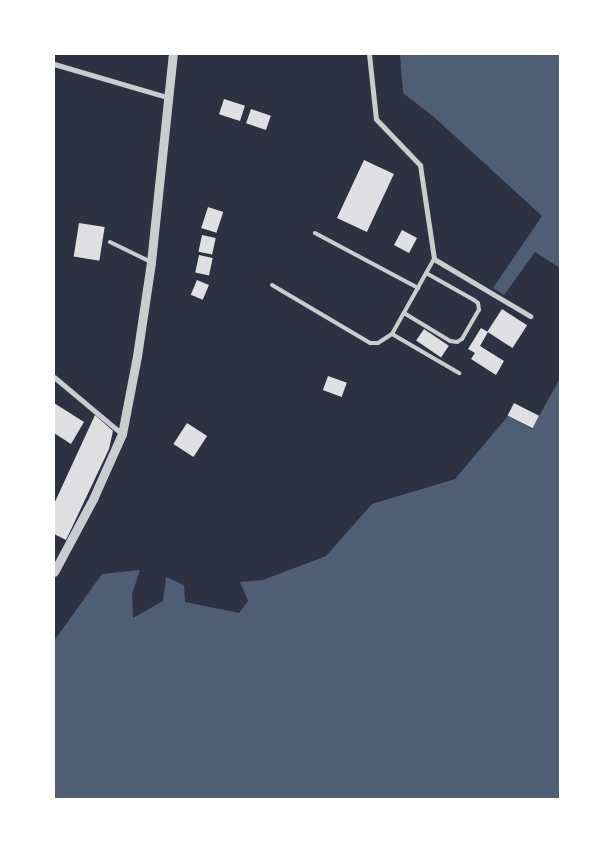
<!DOCTYPE html>
<style>
body{margin:0}
#map{position:relative;width:614px;height:853px;overflow:hidden;background:#2d3142;font-family:"Noto Sans",sans-serif}
div>[style]{position:absolute}
.water>*{inset:0;background:#4f5d75}
.building>*{inset:0;background:#e0e0e3;transform-origin:0 0}
.service>*{height:4px;margin:-2px;padding:0 2px;transform-origin:2px;border-radius:2px;background:#caccd0}
.minor>*{height:5px;margin:-2.5px;padding:0 2.5px;transform-origin:2.5px;border-radius:2.5px;background:#caccd0}
.tertiary>*{height:9px;margin:-4.5px;padding:0 4.5px;transform-origin:4.5px;border-radius:4.5px;background:#caccd0}
span{translate:-50% -50%;white-space:nowrap;text-align:center;line-height:1.15;-webkit-text-stroke:4px #fff;paint-order:stroke}
.frame{position:absolute;inset:0;border:55px solid #fff;pointer-events:none}
</style>
<div id="map">
<div class="water">
<div style="clip-path:polygon(400px 54px,560px 54px,560px 268px,535px 252px,504px 295px,493px 288px,542px 216px,434px 117px,403px 93px)"></div>
<div style="clip-path:polygon(560px 378px,560px 799px,54px 799px,54px 641px,102px 574px,140px 570px,132px 594px,133px 618px,163px 601px,166px 577px,184px 585px,185px 602px,239px 613px,248px 601px,240px 582px,263px 580px,326px 556px,372px 504px,455px 479px,508px 416px,532px 429px)"></div>
</div>
<div class="building">
<div style="left:224px;top:99px;width:22px;height:16px;rotate:18deg"></div>
<div style="left:251px;top:109px;width:21px;height:15px;rotate:19deg"></div>
<div style="left:364px;top:160px;width:33px;height:64px;rotate:25deg"></div>
<div style="left:208px;top:207px;width:16px;height:22px;rotate:18deg"></div>
<div style="left:79px;top:223px;width:26px;height:34px;rotate:9deg"></div>
<div style="left:402px;top:230px;width:17px;height:17px;rotate:28deg"></div>
<div style="left:202px;top:235px;width:14px;height:17px;rotate:12deg"></div>
<div style="left:199px;top:255px;width:14px;height:18px;rotate:12deg"></div>
<div style="left:197px;top:280px;width:13px;height:16px;rotate:23deg"></div>
<div style="left:502px;top:309px;width:30px;height:27px;rotate:33deg"></div>
<div style="clip-path:polygon(481px 328px,488px 332px,480px 346px,504px 361px,496px 375px,471px 359px,475px 353px,468px 349px)"></div>
<div style="left:424px;top:329px;width:30px;height:14px;rotate:34deg"></div>
<div style="left:328px;top:376px;width:20px;height:15px;rotate:20deg"></div>
<div style="clip-path:polygon(54px 403px,84px 422px,71px 444px,54px 433px)"></div>
<div style="left:514px;top:403px;width:28px;height:14px;rotate:27deg"></div>
<div style="clip-path:polygon(95px 415px,113px 431px,109px 449px,66px 540px,54px 534px,54px 504px)"></div>
<div style="left:187px;top:423px;width:24px;height:25px;rotate:33deg"></div>
</div>
<div class="service">
<div style="left:315px;top:233px;width:117px;rotate:28.1deg"></div>
<div style="left:110px;top:242px;width:46px;rotate:26deg"></div>
<div style="left:272px;top:285px;width:114px;rotate:30.6deg"></div>
<div style="left:370px;top:343px;width:8px"></div>
<div style="left:378px;top:343px;width:17px;rotate:-33deg"></div>
<div style="left:392px;top:334px;width:86px;rotate:-60.8deg"></div>
<div style="left:404px;top:313px;width:54px;rotate:31.3deg"></div>
<div style="left:450px;top:341px;width:7px;rotate:8deg"></div>
<div style="left:457px;top:342px;width:6px;rotate:-31deg"></div>
<div style="left:462px;top:339px;width:34px;rotate:-60deg"></div>
<div style="left:479px;top:310px;width:7px;rotate:-98deg"></div>
<div style="left:478px;top:303px;width:5px;rotate:-143deg"></div>
<div style="left:474px;top:300px;width:55px;rotate:-150.6deg"></div>
<div style="left:392px;top:334px;width:78px;rotate:30.2deg"></div>
</div>
<div class="minor">
<div style="left:369px;top:54px;width:65px;rotate:83.9deg"></div>
<div style="left:376px;top:119px;width:64px;rotate:46.3deg"></div>
<div style="left:420px;top:165px;width:95px;rotate:81.5deg"></div>
<div style="left:434px;top:259px;width:112px;rotate:30.7deg"></div>
<div style="left:54px;top:64px;width:118px;rotate:16.3deg"></div>
<div style="left:54px;top:377px;width:89px;rotate:40deg"></div>
</div>
<div class="tertiary">
<div style="left:54px;top:572px;width:83px;rotate:-61.9deg"></div>
<div style="left:93px;top:499px;width:71px;rotate:-66deg"></div>
<div style="left:122px;top:434px;width:79px;rotate:-79.1deg"></div>
<div style="left:137px;top:356px;width:95px;rotate:-81.5deg"></div>
<div style="left:151px;top:262px;width:209px;rotate:-84deg"></div>
</div>
<div class="frame"></div>
</div>
